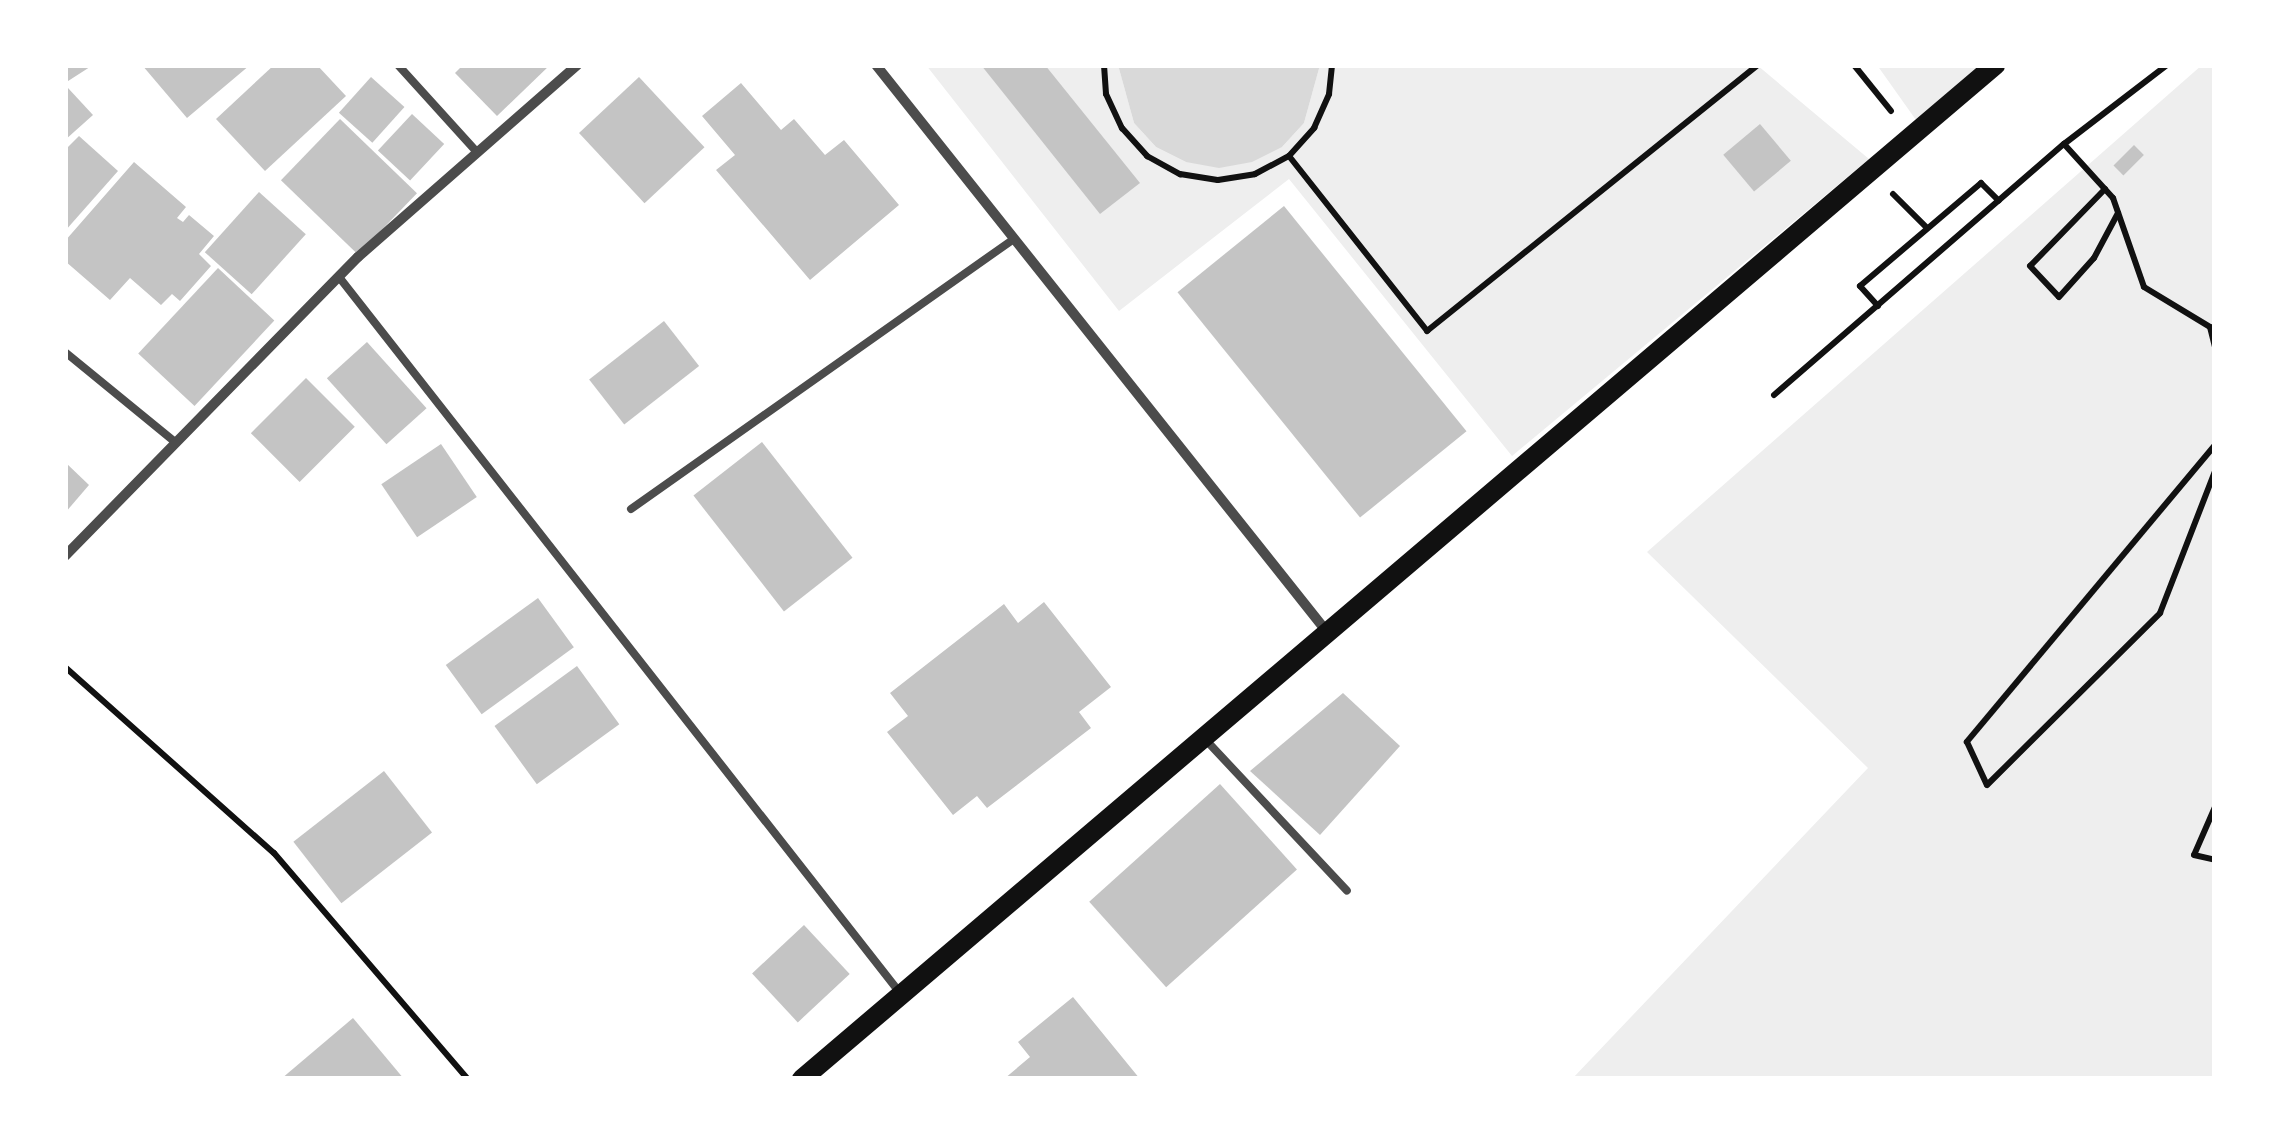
<!DOCTYPE html>
<style>
body{margin:0}
#map{position:relative;width:2280px;height:1144px;overflow:hidden;background:#fff;font-family:Roboto,sans-serif}
div>[style]{position:absolute}
.green>*{inset:0;background:#eee}
.water>*{inset:0;background:#d9d9d9}
.building>*{inset:0;background:#c4c4c4;transform-origin:0 0}
.path>*{height:6px;margin:-3px;padding:0 3px;transform-origin:3px;border-radius:3px;background:#111}
.service>*{height:8px;margin:-4px;padding:0 4px;transform-origin:4px;border-radius:4px;background:#4c4c4c}
.minor>*{height:10px;margin:-5px;padding:0 5px;transform-origin:5px;border-radius:5px;background:#4c4c4c}
.secondary>*{height:20px;margin:-10px;padding:0 10px;transform-origin:10px;border-radius:10px;background:#111}
span{translate:-50% -50%;white-space:nowrap;text-align:center;line-height:1.15;-webkit-text-stroke:8px #fff;paint-order:stroke}
.frame{position:absolute;inset:0;border:68px solid #fff;pointer-events:none}
</style>
<div id="map">
<div class="green">
<div style="clip-path:polygon(926px 65px,1118px 65px,1134px 123px,1156px 147px,1186px 162px,1282px 147px,1304px 123px,1320px 65px,1757px 65px,1869px 159px,1512px 456px,1289px 179px,1119px 311px)"></div>
<div style="clip-path:polygon(1877px 65px,1980px 65px,1916px 120px)"></div>
<div style="clip-path:polygon(2202px 65px,2215px 65px,2215px 1079px,1572px 1079px,1868px 768px,1647px 552px)"></div>
</div>
<div class="water">
<div style="clip-path:polygon(1118px 65px,1320px 65px,1304px 123px,1282px 147px,1252px 162px,1219px 168px,1186px 162px,1156px 147px,1134px 123px)"></div>
</div>
<div class="building">
<div style="clip-path:polygon(65px 65px,93px 65px,65px 83px)"></div>
<div style="clip-path:polygon(142px 65px,250px 65px,187px 118px)"></div>
<div style="clip-path:polygon(274px 65px,317px 65px,346px 96px,265px 171px,216px 119px)"></div>
<div style="clip-path:polygon(463px 65px,550px 65px,497px 116px,455px 73px)"></div>
<div style="clip-path:polygon(981px 65px,1045px 65px,1140px 183px,1100px 214px)"></div>
<div style="left:371px;top:77px;width:45px;height:48px;rotate:42deg"></div>
<div style="left:639px;top:77px;width:96px;height:82px;rotate:47deg"></div>
<div style="clip-path:polygon(741px 83px,781px 130px,794px 119px,825px 155px,844px 140px,899px 205px,810px 280px,716px 170px,735px 155px,702px 116px)"></div>
<div style="clip-path:polygon(68px 88px,93px 115px,65px 140px,65px 90px)"></div>
<div style="left:412px;top:114px;width:44px;height:50px;rotate:43deg"></div>
<div style="left:340px;top:119px;width:107px;height:85px;rotate:44deg"></div>
<div style="left:1760px;top:124px;width:48px;height:48px;rotate:50deg"></div>
<div style="clip-path:polygon(79px 136px,118px 171px,65px 231px,65px 150px)"></div>
<div style="left:2134px;top:145px;width:14px;height:29px;rotate:45deg"></div>
<div style="clip-path:polygon(134px 162px,186px 207px,177px 218px,183px 222px,189px 215px,214px 236px,199px 254px,211px 266px,180px 301px,172px 294px,161px 305px,130px 278px,110px 300px,65px 261px,65px 241px)"></div>
<div style="left:259px;top:192px;width:63px;height:81px;rotate:42deg"></div>
<div style="left:1284px;top:206px;width:290px;height:137px;rotate:51deg"></div>
<div style="left:218px;top:268px;width:77px;height:117px;rotate:43deg"></div>
<div style="left:664px;top:321px;width:57px;height:95px;rotate:52deg"></div>
<div style="left:367px;top:342px;width:89px;height:54px;rotate:48deg"></div>
<div style="left:306px;top:378px;width:69px;height:78px;rotate:45deg"></div>
<div style="left:762px;top:442px;width:147px;height:87px;rotate:52deg"></div>
<div style="left:441px;top:444px;width:64px;height:72px;rotate:56deg"></div>
<div style="clip-path:polygon(65px 462px,89px 485px,65px 513px)"></div>
<div style="left:538px;top:598px;width:61px;height:114px;rotate:54deg"></div>
<div style="clip-path:polygon(1044px 602px,1111px 687px,1079px 712px,1091px 728px,987px 808px,977px 796px,953px 815px,887px 732px,908px 716px,890px 693px,1004px 604px,1018px 623px)"></div>
<div style="left:577px;top:666px;width:72px;height:102px;rotate:54deg"></div>
<div style="clip-path:polygon(1343px 693px,1400px 746px,1320px 835px,1250px 771px)"></div>
<div style="left:384px;top:771px;width:78px;height:115px;rotate:52deg"></div>
<div style="left:1220px;top:784px;width:115px;height:176px;rotate:48deg"></div>
<div style="left:804px;top:925px;width:67px;height:71px;rotate:47deg"></div>
<div style="clip-path:polygon(1073px 997px,1140px 1079px,1004px 1079px,1030px 1057px,1018px 1042px)"></div>
<div style="clip-path:polygon(353px 1018px,404px 1079px,281px 1079px)"></div>
</div>
<div class="path">
<div style="left:1104px;top:65px;width:29px;rotate:86deg"></div>
<div style="left:1106px;top:94px;width:38px;rotate:65deg"></div>
<div style="left:1122px;top:128px;width:38px;rotate:48deg"></div>
<div style="left:1147px;top:156px;width:38px;rotate:29deg"></div>
<div style="left:1180px;top:174px;width:38px;rotate:9deg"></div>
<div style="left:1218px;top:180px;width:37px;rotate:-9deg"></div>
<div style="left:1255px;top:174px;width:38px;rotate:-28deg"></div>
<div style="left:1289px;top:156px;width:38px;rotate:-48deg"></div>
<div style="left:1314px;top:128px;width:37px;rotate:-66deg"></div>
<div style="left:1329px;top:94px;width:29px;rotate:-84deg"></div>
<div style="left:1854px;top:65px;width:59px;rotate:51.2deg"></div>
<div style="left:2064px;top:144px;width:73px;rotate:47.8deg"></div>
<div style="left:2113px;top:198px;width:94px;rotate:70.8deg"></div>
<div style="left:2144px;top:287px;width:77px;rotate:31.2deg"></div>
<div style="left:2210px;top:327px;width:21px;rotate:76deg"></div>
<div style="left:1289px;top:156px;width:223px;rotate:51.7deg"></div>
<div style="left:1427px;top:331px;width:425px;rotate:-38.8deg"></div>
<div style="left:2105px;top:189px;width:107px;rotate:134.2deg"></div>
<div style="left:2030px;top:266px;width:42px;rotate:46.9deg"></div>
<div style="left:2059px;top:297px;width:52px;rotate:-48.1deg"></div>
<div style="left:2094px;top:258px;width:51px;rotate:-61.9deg"></div>
<div style="left:1893px;top:194px;width:48px;rotate:45deg"></div>
<div style="left:1878px;top:306px;width:27px;rotate:-132deg"></div>
<div style="left:1860px;top:286px;width:159px;rotate:-40.4deg"></div>
<div style="left:1981px;top:183px;width:25px;rotate:45deg"></div>
<div style="left:1774px;top:395px;width:384px;rotate:-40.9deg"></div>
<div style="left:2064px;top:144px;width:130px;rotate:-37.5deg"></div>
<div style="left:2215px;top:445px;width:387px;rotate:129.9deg"></div>
<div style="left:1967px;top:742px;width:47px;rotate:65.1deg"></div>
<div style="left:1987px;top:785px;width:244px;rotate:-44.8deg"></div>
<div style="left:2160px;top:613px;width:152px;rotate:-68.8deg"></div>
<div style="left:65px;top:667px;width:280px;rotate:41.7deg"></div>
<div style="left:274px;top:853px;width:298px;rotate:49.4deg"></div>
<div style="left:2215px;top:807px;width:52px;rotate:113.6deg"></div>
<div style="left:2194px;top:855px;width:22px;rotate:13deg"></div>
</div>
<div class="service">
<div style="left:398px;top:65px;width:115px;rotate:47.8deg"></div>
<div style="left:339px;top:277px;width:910px;rotate:51.92deg"></div>
<div style="left:65px;top:352px;width:142px;rotate:39.3deg"></div>
<div style="left:631px;top:509px;width:469px;rotate:-35.2deg"></div>
<div style="left:1204px;top:738px;width:209px;rotate:46.9deg"></div>
</div>
<div class="minor">
<div style="left:876px;top:65px;width:724px;rotate:51.5deg"></div>
<div style="left:65px;top:556px;width:419px;rotate:-45.6deg"></div>
<div style="left:358px;top:257px;width:291px;rotate:-41.2deg"></div>
</div>
<div class="secondary">
<div style="left:802px;top:1079px;width:1566px;rotate:-40.36deg"></div>
</div>
<div class="frame"></div>
</div>
